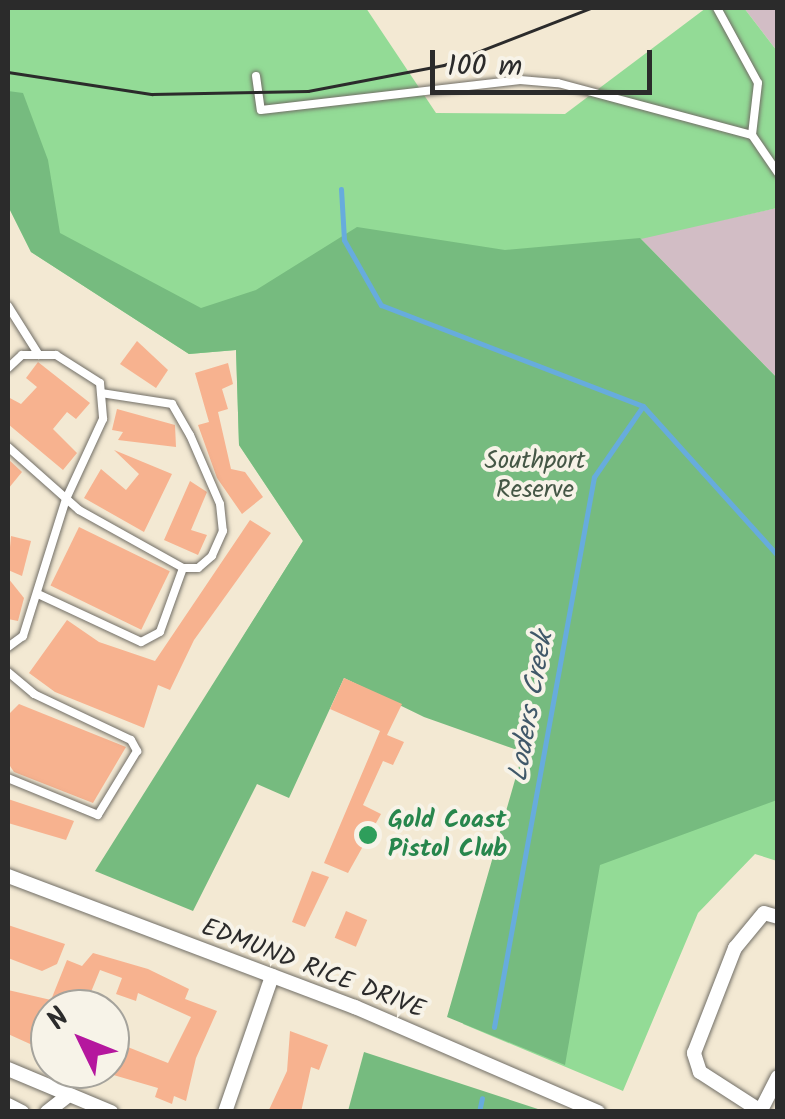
<!DOCTYPE html>
<html>
<head>
<meta charset="utf-8">
<style>
	body { margin:0 }
	#map { position:relative; width:785px; height:1119px; overflow:hidden; background:#f3e9d3; font-family:Kalam,sans-serif }
	div>[style] { position:absolute }
	.industrial>* { inset:0; background:#d2bdc5 }
	.green>* { inset:0; background:#93db96 }
	.forest>* { inset:0; background:#76bb7f }
	.stream>* { height:5px; margin:-2.5px; padding:0 2.5px; transform-origin:2.5px; border-radius:2.5px; background:#67acdd }
	.building>* { inset:0; background:#f7b28f; transform-origin:0 0 }
	.roads { filter:drop-shadow(0 0 2px #716e66) drop-shadow(0 0 2px #716e66) }
	.lane>* { height:8px; margin:-4px; padding:0 4px; transform-origin:4px; border-radius:4px; background:#fff }
	.street>* { height:14px; margin:-7px; padding:0 7px; transform-origin:7px; border-radius:7px; background:#fff }
	.tram>* { height:2.5px; margin:-1.25px; padding:0 1.25px; transform-origin:1.25px; border-radius:1.25px; background:#2b2b2b }
	.dots>* { width:28px; height:28px; translate:-50% -50%; box-sizing:border-box; border:5px solid #f7f3e8; border-radius:50% }
	span { translate:-50% -50%; white-space:nowrap; text-align:center; line-height:1.15; -webkit-text-stroke:8px #f7f3e8; paint-order:stroke }
	.park-label { font-size:25px; color:#455746 }
	.leisure-label { font-size:25px; color:#27864d; font-weight:700 }
	.left { translate:0 -50%; text-align:left }
	.street-label { font-size:25px; color:#2b2b2b }
	.water-label { font-size:28px; color:#405869; font-style:italic }
	.frame { position:absolute; inset:0; border:10px solid #2b2b2b; pointer-events:none }
	.north { position:absolute; left:30px; top:989px; width:100px; height:100px; box-sizing:border-box; background:#f7f3e8; border:2px solid #a5a39c; border-radius:50%; rotate:313deg; font-size:28px; font-weight:700; line-height:40px; text-align:center; color:#2b2b2b }
	.north::after { content:''; display:block; margin:auto; width:35px; height:45px; background:#b5179e; clip-path:polygon(50% 0,100% 100%,50% 72%,0 100%) }
	.scale { position:absolute; left:430px; top:50px; width:222px; height:45px; box-sizing:border-box; border:5px solid #2b2b2b; border-top:0; padding-left:12px; font-size:30px; line-height:35px; white-space:nowrap; color:#2b2b2b; -webkit-text-stroke:8px #f7f3e8; paint-order:stroke }
</style>
</head>
<body>
<div id="map">
	<div class="industrial">
		<div style="clip-path:polygon(744px 8px,777px 8px,777px 51px)"></div>
		<div style="clip-path:polygon(777px 208px,777px 378px,640px 238px)"></div>
	</div>
	<div class="green">
		<div style="clip-path:polygon(8px 8px,366px 8px,436px 113px,565px 114px,706px 8px,744px 8px,777px 51px,777px 208px,641px 239px,777px 378px,777px 861px,755px 854px,698px 913px,623px 1091px,463px 1024px,556px 738px,241px 640px,303px 541px,239px 445px,236px 350px,189px 354px,31px 252px,8px 206px)"></div>
	</div>
	<div class="forest">
		<div style="clip-path:polygon(8px 91px,23px 93px,48px 160px,60px 233px,201px 308px,256px 290px,357px 227px,505px 250px,640px 238px,777px 378px,777px 800px,600px 865px,565px 1065px,447px 1017px,523px 752px,424px 717px,344px 678px,289px 798px,257px 784px,193px 911px,95px 871px,303px 541px,239px 445px,236px 350px,189px 354px,31px 252px,8px 206px)"></div>
		<div style="clip-path:polygon(364px 1052px,544px 1111px,348px 1111px)"></div>
	</div>
	<div class="stream">
		<div style="left:341px;top:189px;width:51px;rotate:86.6deg"></div>
		<div style="left:344px;top:240px;width:75px;rotate:60.4deg"></div>
		<div style="left:381px;top:305px;width:281px;rotate:21.1deg"></div>
		<div style="left:643px;top:406px;width:202px;rotate:48deg"></div>
		<div style="left:494px;top:1027px;width:559px;rotate:-79.7deg"></div>
		<div style="left:594px;top:477px;width:86px;rotate:-55.4deg"></div>
		<div style="left:479px;top:1112px;width:14px;rotate:-78deg"></div>
	</div>
	<div class="building">
		<div style="clip-path:polygon(137px 341px,168px 370px,156px 388px,120px 364px)"></div>
		<div style="clip-path:polygon(38px 362px,90px 403px,76px 419px,67px 412px,53px 429px,77px 453px,63px 470px,8px 424px,8px 397px,21px 404px,37px 387px,26px 378px)"></div>
		<div style="clip-path:polygon(228px 363px,233px 384px,222px 389px,228px 409px,218px 412px,231px 469px,245px 472px,263px 497px,242px 514px,217px 478px,198px 425px,209px 422px,195px 373px)"></div>
		<div style="clip-path:polygon(117px 409px,175px 425px,176px 447px,118px 440px,123px 432px,112px 430px)"></div>
		<div style="clip-path:polygon(114px 450px,172px 474px,144px 532px,84px 498px,101px 469px,126px 490px,139px 474px)"></div>
		<div style="clip-path:polygon(8px 459px,22px 472px,8px 489px)"></div>
		<div style="clip-path:polygon(190px 481px,207px 492px,191px 530px,207px 535px,198px 555px,164px 540px)"></div>
		<div style="clip-path:polygon(250px 520px,271px 533px,194px 640px,170px 690px,158px 685px,144px 728px,55px 692px,29px 673px,67px 620px,99px 642px,155px 661px)"></div>
		<div style="left:79px;top:527px;width:101px;height:65px;rotate:26deg"></div>
		<div style="clip-path:polygon(11px 536px,31px 541px,22px 576px,8px 570px)"></div>
		<div style="clip-path:polygon(8px 578px,24px 598px,18px 621px,8px 619px)"></div>
		<div style="clip-path:polygon(344px 678px,402px 704px,387px 735px,404px 742px,393px 765px,383px 761px,363px 805px,381px 814px,348px 873px,324px 863px,380px 731px,330px 709px)"></div>
		<div style="clip-path:polygon(19px 704px,126px 747px,93px 803px,14px 772px,8px 763px,8px 715px)"></div>
		<div style="clip-path:polygon(8px 799px,74px 821px,66px 840px,8px 823px)"></div>
		<div style="clip-path:polygon(312px 871px,329px 877px,305px 927px,292px 922px)"></div>
		<div style="left:346px;top:911px;width:23px;height:29px;rotate:23deg"></div>
		<div style="clip-path:polygon(8px 925px,65px 944px,57px 964px,42px 971px,8px 958px)"></div>
		<div style="clip-path:polygon(93px 953px,148px 969px,189px 989px,185px 999px,217px 1011px,196px 1058px,186px 1101px,174px 1096px,172px 1104px,155px 1097px,158px 1088px,110px 1074px,110px 1040px,168px 1063px,191px 1017px,138px 993px,136px 1001px,116px 994px,122px 978px,100px 970px,84px 1009px,42px 1009px,50px 1012px,50px 1053px,8px 1034px,8px 990px,51px 1000px,67px 960px,82px 966px)"></div>
		<div style="clip-path:polygon(290px 1031px,328px 1045px,319px 1070px,311px 1067px,301px 1112px,268px 1112px,287px 1071px)"></div>
	</div>
	<div class="roads">
		<div class="lane">
			<div style="left:717px;top:8px;width:85px;rotate:61.3deg"></div>
			<div style="left:758px;top:83px;width:52px;rotate:96.6deg"></div>
			<div style="left:256px;top:76px;width:34px;rotate:82deg"></div>
			<div style="left:261px;top:110px;width:261px;rotate:-6.6deg"></div>
			<div style="left:520px;top:80px;width:38px;rotate:5deg"></div>
			<div style="left:558px;top:83px;width:201px;rotate:15deg"></div>
			<div style="left:752px;top:135px;width:46px;rotate:55.6deg"></div>
			<div style="left:8px;top:306px;width:58px;rotate:57.7deg"></div>
			<div style="left:8px;top:368px;width:19px;rotate:-43deg"></div>
			<div style="left:22px;top:355px;width:34px"></div>
			<div style="left:56px;top:355px;width:52px;rotate:32.5deg"></div>
			<div style="left:100px;top:383px;width:36px;rotate:85deg"></div>
			<div style="left:103px;top:419px;width:88px;rotate:114.8deg"></div>
			<div style="left:66px;top:499px;width:144px;rotate:107.4deg"></div>
			<div style="left:23px;top:636px;width:19px;rotate:144deg"></div>
			<div style="left:101px;top:393px;width:72px;rotate:8.8deg"></div>
			<div style="left:172px;top:404px;width:36px;rotate:60deg"></div>
			<div style="left:190px;top:435px;width:75px;rotate:66.5deg"></div>
			<div style="left:220px;top:504px;width:27px;rotate:84deg"></div>
			<div style="left:223px;top:531px;width:27px;rotate:114deg"></div>
			<div style="left:212px;top:556px;width:18px;rotate:139deg"></div>
			<div style="left:198px;top:568px;width:15px;rotate:180deg"></div>
			<div style="left:8px;top:447px;width:95px;rotate:41.6deg"></div>
			<div style="left:79px;top:510px;width:119px;rotate:29.1deg"></div>
			<div style="left:183px;top:568px;width:68px;rotate:109.8deg"></div>
			<div style="left:160px;top:632px;width:21px;rotate:152deg"></div>
			<div style="left:141px;top:642px;width:114px;rotate:-155deg"></div>
			<div style="left:8px;top:672px;width:34px;rotate:40deg"></div>
			<div style="left:34px;top:694px;width:107px;rotate:25.4deg"></div>
			<div style="left:131px;top:740px;width:13px;rotate:61deg"></div>
			<div style="left:137px;top:751px;width:75px;rotate:121.4deg"></div>
			<div style="left:98px;top:815px;width:97px;rotate:-157.7deg"></div>
		</div>
		<div class="street">
			<div style="left:8px;top:876px;width:371px;rotate:20.7deg"></div>
			<div style="left:355px;top:1007px;width:265px;rotate:23.4deg"></div>
			<div style="left:8px;top:1069px;width:112px;rotate:22.7deg"></div>
			<div style="left:8px;top:1105px;width:16px;rotate:27deg"></div>
			<div style="left:47px;top:1112px;width:28px;rotate:-38deg"></div>
			<div style="left:225px;top:1112px;width:144px;rotate:-70.9deg"></div>
			<div style="left:760px;top:1112px;width:39px;rotate:-63deg"></div>
			<div style="left:762px;top:1112px;width:74px;rotate:-147.2deg"></div>
			<div style="left:700px;top:1072px;width:20px;rotate:-108deg"></div>
			<div style="left:694px;top:1053px;width:113px;rotate:-68.7deg"></div>
			<div style="left:735px;top:948px;width:45px;rotate:-50.4deg"></div>
			<div style="left:764px;top:913px;width:15px;rotate:16deg"></div>
		</div>
	</div>
	<div class="tram">
		<div style="left:8px;top:72px;width:146px;rotate:8.7deg"></div>
		<div style="left:152px;top:94px;width:156px;rotate:-1.1deg"></div>
		<div style="left:308px;top:91px;width:138px;rotate:-10.8deg"></div>
		<div style="left:444px;top:65px;width:158px;rotate:-21.2deg"></div>
	</div>
	<div class="dots">
		<div style="left:368px;top:835px;background:#2e9e5b"></div>
	</div>
	<div class="park-label">
		<span style="left:535px;top:476px">Southport<br>Reserve</span>
	</div>
	<div class="leisure-label">
		<span class="left" style="left:388px;top:835px">Gold Coast<br>Pistol Club</span>
	</div>
	<div class="street-label">
		<span style="left:313px;top:969px;rotate:21deg">EDMUND RICE DRIVE</span>
	</div>
	<div class="water-label">
		<span style="left:532px;top:707px;rotate:-80deg">Loders Creek</span>
	</div>
	<div class="frame"></div>
	<div class="north">N</div>
	<div class="scale">100 m</div>
</div>
</body>
</html>
